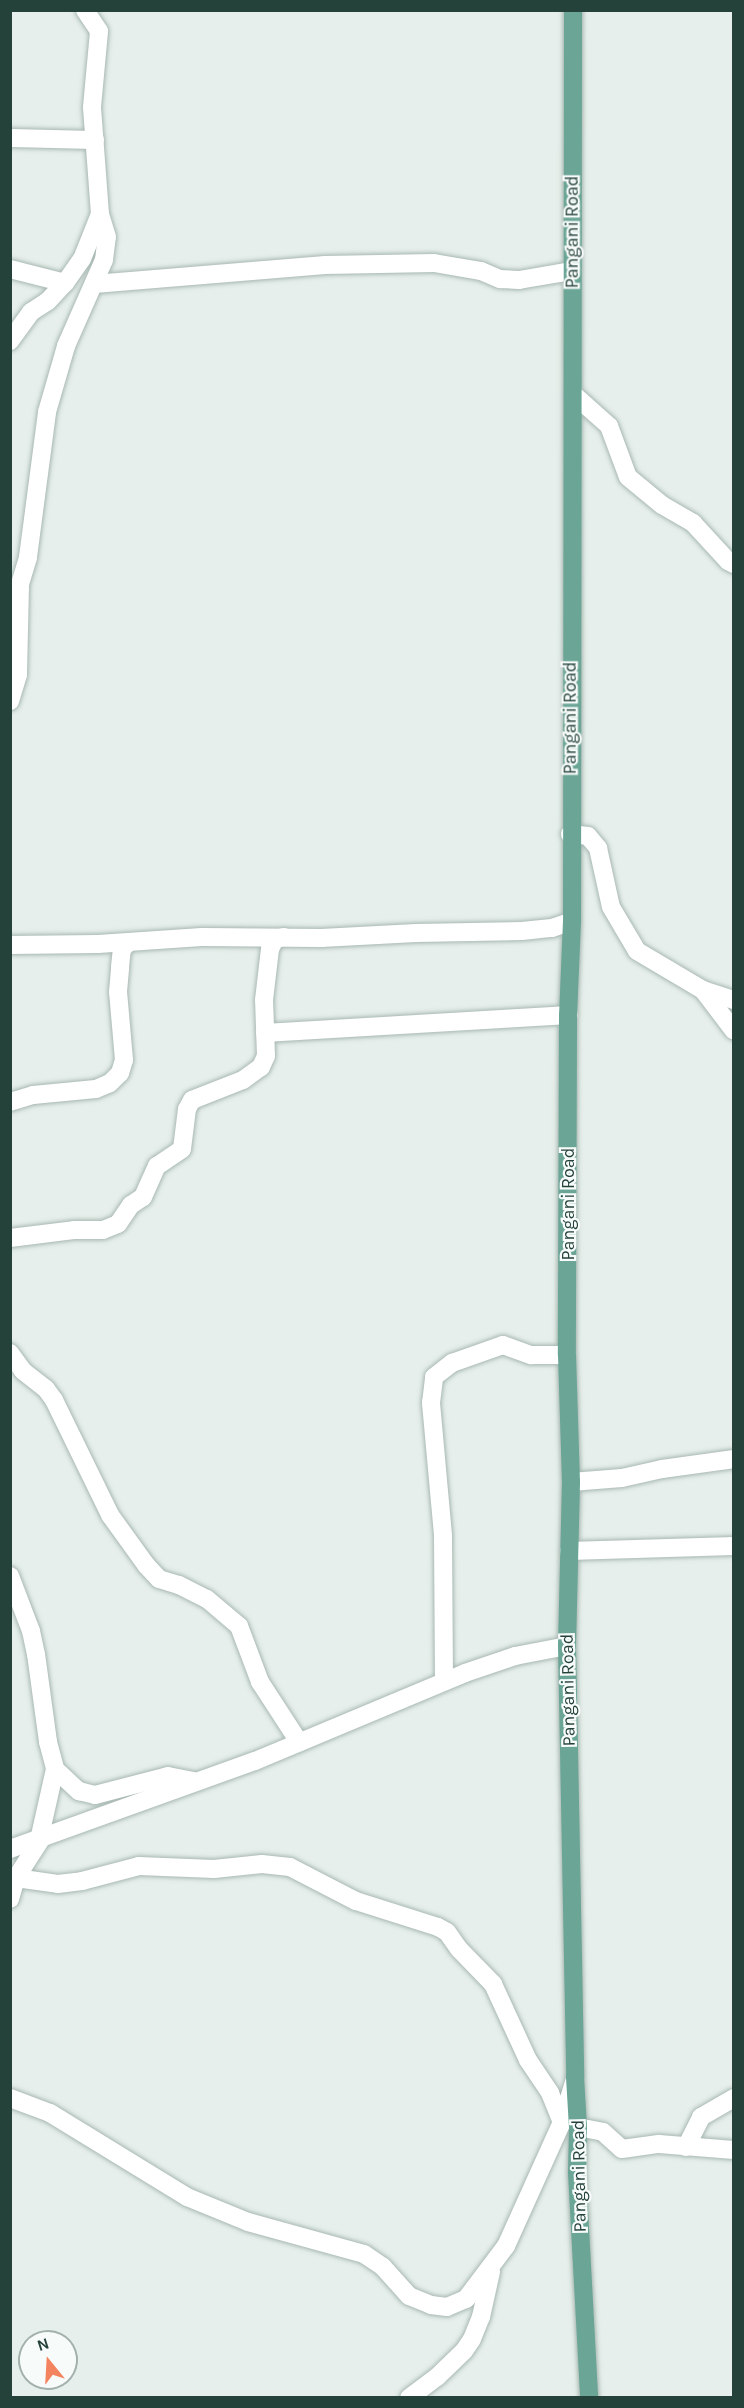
<!DOCTYPE html>
<html>
<head>
<meta charset="utf-8">
<style>
	body { margin:0 }
	#map { position:relative; width:744px; height:2408px; overflow:hidden; background:#e6efeb; font-family:Karla,sans-serif }
	div>[style] { position:absolute }
	.roads { filter:drop-shadow(0 0 2px #a8b8b2) drop-shadow(0 0 2px #a8b8b2) }
	.minor>* { height:18px; margin:-9px; padding:0 9px; transform-origin:9px; border-radius:9px; background:#fff }
	.major>* { height:18px; margin:-9px; padding:0 9px; transform-origin:9px; border-radius:9px; background:#6aa596 }
	span { translate:-50% -50%; white-space:nowrap; text-align:center; line-height:1.15; -webkit-text-stroke:4.5px #f7fbf9; paint-order:stroke }
	.street-label { font-size:18px; color:#24423a }
	.frame { position:absolute; inset:0; border:12px solid #24423a; pointer-events:none }
	.north { position:absolute; left:18px; top:2330px; width:60px; height:60px; box-sizing:border-box; background:#f7fbf9; border:2px solid #a3b1ad; border-radius:50%; rotate:342deg; font-size:16px; font-weight:700; line-height:24px; text-align:center; color:#24423a }
	.north::after { content:''; display:block; margin:auto; width:21px; height:27px; background:#f4845f; clip-path:polygon(50% 0,100% 100%,50% 72%,0 100%) }
</style>
</head>
<body>
<div id="map">
	<div class="roads">
		<div class="minor">
			<div style="left:10px;top:138px;width:85px;rotate:1.3deg"></div>
			<div style="left:10px;top:269px;width:57px;rotate:14.3deg"></div>
			<div style="left:94px;top:284px;width:232px;rotate:-4.7deg"></div>
			<div style="left:325px;top:265px;width:109px;rotate:-1.1deg"></div>
			<div style="left:434px;top:263px;width:48px;rotate:9.7deg"></div>
			<div style="left:481px;top:271px;width:21px;rotate:23deg"></div>
			<div style="left:500px;top:279px;width:19px;rotate:3deg"></div>
			<div style="left:519px;top:280px;width:54px;rotate:-9.6deg"></div>
			<div style="left:10px;top:341px;width:36px;rotate:-54deg"></div>
			<div style="left:31px;top:312px;width:20px;rotate:-33deg"></div>
			<div style="left:48px;top:301px;width:25px;rotate:-47deg"></div>
			<div style="left:65px;top:283px;width:29px;rotate:-55deg"></div>
			<div style="left:82px;top:259px;width:48px;rotate:-68.2deg"></div>
			<div style="left:100px;top:214px;width:107px;rotate:-94.3deg"></div>
			<div style="left:92px;top:107px;width:76px;rotate:-84.7deg"></div>
			<div style="left:99px;top:31px;width:25px;rotate:-124deg"></div>
			<div style="left:573px;top:394px;width:48px;rotate:41.6deg"></div>
			<div style="left:609px;top:426px;width:54px;rotate:69.6deg"></div>
			<div style="left:628px;top:477px;width:44px;rotate:39.5deg"></div>
			<div style="left:662px;top:505px;width:36px;rotate:30deg"></div>
			<div style="left:693px;top:523px;width:52px;rotate:47.4deg"></div>
			<div style="left:728px;top:561px;width:7px;rotate:27deg"></div>
			<div style="left:10px;top:701px;width:28px;rotate:-73deg"></div>
			<div style="left:18px;top:674px;width:90px;rotate:-88.7deg"></div>
			<div style="left:20px;top:584px;width:28px;rotate:-73deg"></div>
			<div style="left:28px;top:557px;width:146px;rotate:-82.5deg"></div>
			<div style="left:47px;top:412px;width:69px;rotate:-73.9deg"></div>
			<div style="left:66px;top:346px;width:94px;rotate:-66.2deg"></div>
			<div style="left:104px;top:260px;width:23px;rotate:-83deg"></div>
			<div style="left:107px;top:237px;width:24px;rotate:-107deg"></div>
			<div style="left:570px;top:834px;width:18px;rotate:6deg"></div>
			<div style="left:588px;top:836px;width:16px;rotate:50deg"></div>
			<div style="left:598px;top:848px;width:60px;rotate:77.6deg"></div>
			<div style="left:611px;top:907px;width:51px;rotate:59.4deg"></div>
			<div style="left:637px;top:951px;width:77px;rotate:30.6deg"></div>
			<div style="left:703px;top:990px;width:33px;rotate:18deg"></div>
			<div style="left:10px;top:945px;width:88px;rotate:-0.7deg"></div>
			<div style="left:98px;top:944px;width:104px;rotate:-3.9deg"></div>
			<div style="left:202px;top:937px;width:119px;rotate:0.5deg"></div>
			<div style="left:321px;top:938px;width:95px;rotate:-3deg"></div>
			<div style="left:416px;top:933px;width:106px;rotate:-1.1deg"></div>
			<div style="left:522px;top:931px;width:30px;rotate:-6deg"></div>
			<div style="left:552px;top:928px;width:21px;rotate:-19deg"></div>
			<div style="left:703px;top:990px;width:51px;rotate:52.9deg"></div>
			<div style="left:265px;top:1033px;width:304px;rotate:-3.4deg"></div>
			<div style="left:10px;top:1102px;width:24px;rotate:-17deg"></div>
			<div style="left:33px;top:1095px;width:63px;rotate:-5.4deg"></div>
			<div style="left:96px;top:1089px;width:15px;rotate:-23deg"></div>
			<div style="left:110px;top:1083px;width:14px;rotate:-45deg"></div>
			<div style="left:120px;top:1073px;width:14px;rotate:-73deg"></div>
			<div style="left:124px;top:1060px;width:68px;rotate:-95deg"></div>
			<div style="left:118px;top:992px;width:25px;rotate:-85deg"></div>
			<div style="left:120px;top:967px;width:18px;rotate:-84deg"></div>
			<div style="left:122px;top:949px;width:10px;rotate:-45deg"></div>
			<div style="left:10px;top:1238px;width:64px;rotate:-7.1deg"></div>
			<div style="left:74px;top:1230px;width:29px"></div>
			<div style="left:103px;top:1230px;width:16px;rotate:-22deg"></div>
			<div style="left:118px;top:1224px;width:23px;rotate:-56deg"></div>
			<div style="left:131px;top:1205px;width:14px;rotate:-34deg"></div>
			<div style="left:143px;top:1197px;width:34px;rotate:-66deg"></div>
			<div style="left:157px;top:1166px;width:30px;rotate:-34deg"></div>
			<div style="left:182px;top:1149px;width:40px;rotate:-82.9deg"></div>
			<div style="left:187px;top:1109px;width:10px;rotate:-61deg"></div>
			<div style="left:192px;top:1100px;width:55px;rotate:-21.4deg"></div>
			<div style="left:243px;top:1080px;width:22px;rotate:-36deg"></div>
			<div style="left:261px;top:1067px;width:12px;rotate:-66deg"></div>
			<div style="left:266px;top:1056px;width:56px;rotate:-92deg"></div>
			<div style="left:264px;top:1000px;width:51px;rotate:-83.3deg"></div>
			<div style="left:270px;top:949px;width:11px;rotate:-63deg"></div>
			<div style="left:275px;top:939px;width:9px;rotate:-13deg"></div>
			<div style="left:10px;top:1353px;width:22px;rotate:54deg"></div>
			<div style="left:23px;top:1371px;width:29px;rotate:38deg"></div>
			<div style="left:46px;top:1389px;width:14px;rotate:54deg"></div>
			<div style="left:54px;top:1400px;width:128px;rotate:64deg"></div>
			<div style="left:110px;top:1515px;width:62px;rotate:54.2deg"></div>
			<div style="left:146px;top:1565px;width:19px;rotate:47deg"></div>
			<div style="left:159px;top:1579px;width:21px;rotate:17deg"></div>
			<div style="left:179px;top:1585px;width:31px;rotate:27deg"></div>
			<div style="left:207px;top:1599px;width:42px;rotate:40.2deg"></div>
			<div style="left:239px;top:1626px;width:60px;rotate:69.4deg"></div>
			<div style="left:260px;top:1682px;width:72px;rotate:57deg"></div>
			<div style="left:571px;top:1482px;width:51px;rotate:-4.5deg"></div>
			<div style="left:622px;top:1478px;width:41px;rotate:-12.7deg"></div>
			<div style="left:662px;top:1469px;width:73px;rotate:-7.9deg"></div>
			<div style="left:569px;top:1551px;width:165px;rotate:-1.7deg"></div>
			<div style="left:10px;top:1576px;width:59px;rotate:69.1deg"></div>
			<div style="left:31px;top:1631px;width:24px;rotate:78deg"></div>
			<div style="left:36px;top:1654px;width:89px;rotate:82.2deg"></div>
			<div style="left:48px;top:1742px;width:28px;rotate:75deg"></div>
			<div style="left:55px;top:1769px;width:73px;rotate:102.7deg"></div>
			<div style="left:444px;top:1681px;width:146px;rotate:-90.4deg"></div>
			<div style="left:443px;top:1535px;width:133px;rotate:-95.2deg"></div>
			<div style="left:431px;top:1403px;width:26px;rotate:-83deg"></div>
			<div style="left:434px;top:1377px;width:23px;rotate:-38deg"></div>
			<div style="left:452px;top:1363px;width:54px;rotate:-19.4deg"></div>
			<div style="left:503px;top:1345px;width:30px;rotate:20deg"></div>
			<div style="left:531px;top:1355px;width:36px"></div>
			<div style="left:55px;top:1769px;width:33px;rotate:43deg"></div>
			<div style="left:79px;top:1791px;width:16px;rotate:14deg"></div>
			<div style="left:95px;top:1795px;width:75px;rotate:-14.6deg"></div>
			<div style="left:168px;top:1776px;width:26px;rotate:11deg"></div>
			<div style="left:10px;top:1849px;width:260px;rotate:-19.8deg"></div>
			<div style="left:255px;top:1761px;width:228px;rotate:-22.7deg"></div>
			<div style="left:465px;top:1673px;width:53px;rotate:-18.8deg"></div>
			<div style="left:515px;top:1656px;width:53px;rotate:-10.9deg"></div>
			<div style="left:16px;top:1878px;width:42px;rotate:8.1deg"></div>
			<div style="left:58px;top:1884px;width:24px;rotate:-7deg"></div>
			<div style="left:82px;top:1881px;width:59px;rotate:-14.7deg"></div>
			<div style="left:139px;top:1866px;width:75px;rotate:2.3deg"></div>
			<div style="left:214px;top:1869px;width:48px;rotate:-5.9deg"></div>
			<div style="left:262px;top:1864px;width:28px;rotate:6deg"></div>
			<div style="left:290px;top:1867px;width:74px;rotate:27.3deg"></div>
			<div style="left:356px;top:1901px;width:86px;rotate:17.6deg"></div>
			<div style="left:438px;top:1927px;width:10px;rotate:29deg"></div>
			<div style="left:447px;top:1932px;width:21px;rotate:55deg"></div>
			<div style="left:459px;top:1949px;width:49px;rotate:45.8deg"></div>
			<div style="left:493px;top:1984px;width:84px;rotate:65.3deg"></div>
			<div style="left:528px;top:2060px;width:40px;rotate:56deg"></div>
			<div style="left:550px;top:2093px;width:31px;rotate:68deg"></div>
			<div style="left:10px;top:1899px;width:22px;rotate:-74deg"></div>
			<div style="left:16px;top:1878px;width:46px;rotate:-57.3deg"></div>
			<div style="left:10px;top:2098px;width:43px;rotate:20.6deg"></div>
			<div style="left:50px;top:2113px;width:161px;rotate:31.5deg"></div>
			<div style="left:187px;top:2197px;width:66px;rotate:22.3deg"></div>
			<div style="left:248px;top:2222px;width:120px;rotate:15.4deg"></div>
			<div style="left:364px;top:2254px;width:23px;rotate:34deg"></div>
			<div style="left:383px;top:2267px;width:39px;rotate:48deg"></div>
			<div style="left:409px;top:2296px;width:24px;rotate:22deg"></div>
			<div style="left:431px;top:2305px;width:16px;rotate:7deg"></div>
			<div style="left:447px;top:2307px;width:21px;rotate:-23deg"></div>
			<div style="left:466px;top:2299px;width:66px;rotate:-53deg"></div>
			<div style="left:506px;top:2246px;width:136px;rotate:-65.7deg"></div>
			<div style="left:562px;top:2122px;width:42px;rotate:-73.3deg"></div>
			<div style="left:578px;top:2127px;width:25px;rotate:11deg"></div>
			<div style="left:603px;top:2132px;width:25px;rotate:42deg"></div>
			<div style="left:622px;top:2149px;width:37px;rotate:-8deg"></div>
			<div style="left:659px;top:2144px;width:75px;rotate:4.6deg"></div>
			<div style="left:686px;top:2147px;width:34px;rotate:-63deg"></div>
			<div style="left:701px;top:2117px;width:38px;rotate:-30deg"></div>
			<div style="left:409px;top:2398px;width:35px;rotate:-37deg"></div>
			<div style="left:437px;top:2377px;width:37px;rotate:-44deg"></div>
			<div style="left:464px;top:2351px;width:14px;rotate:-56deg"></div>
			<div style="left:472px;top:2339px;width:24px;rotate:-68deg"></div>
			<div style="left:481px;top:2317px;width:46px;rotate:-77.5deg"></div>
		</div>
		<div class="major">
			<div style="left:573px;top:10px;width:911px;rotate:90.06deg"></div>
			<div style="left:572px;top:921px;width:94px;rotate:92.4deg"></div>
			<div style="left:568px;top:1015px;width:340px;rotate:90.2deg"></div>
			<div style="left:567px;top:1355px;width:127px;rotate:88.2deg"></div>
			<div style="left:571px;top:1482px;width:164px;rotate:91.4deg"></div>
			<div style="left:567px;top:1646px;width:431px;rotate:88.9deg"></div>
			<div style="left:575px;top:2077px;width:50px;rotate:86.6deg"></div>
			<div style="left:578px;top:2127px;width:46px;rotate:91.2deg"></div>
			<div style="left:577px;top:2173px;width:225px;rotate:86.9deg"></div>
		</div>
	</div>
	<div class="street-label">
		<span style="left:572px;top:232px;rotate:-90deg">Pangani Road</span>
		<span style="left:570px;top:718px;rotate:-90deg">Pangani Road</span>
		<span style="left:568px;top:1204px;rotate:-90deg">Pangani Road</span>
		<span style="left:568px;top:1690px;rotate:-91deg">Pangani Road</span>
		<span style="left:579px;top:2176px;rotate:-91deg">Pangani Road</span>
	</div>
	<div class="frame"></div>
	<div class="north">N</div>
</div>
</body>
</html>
